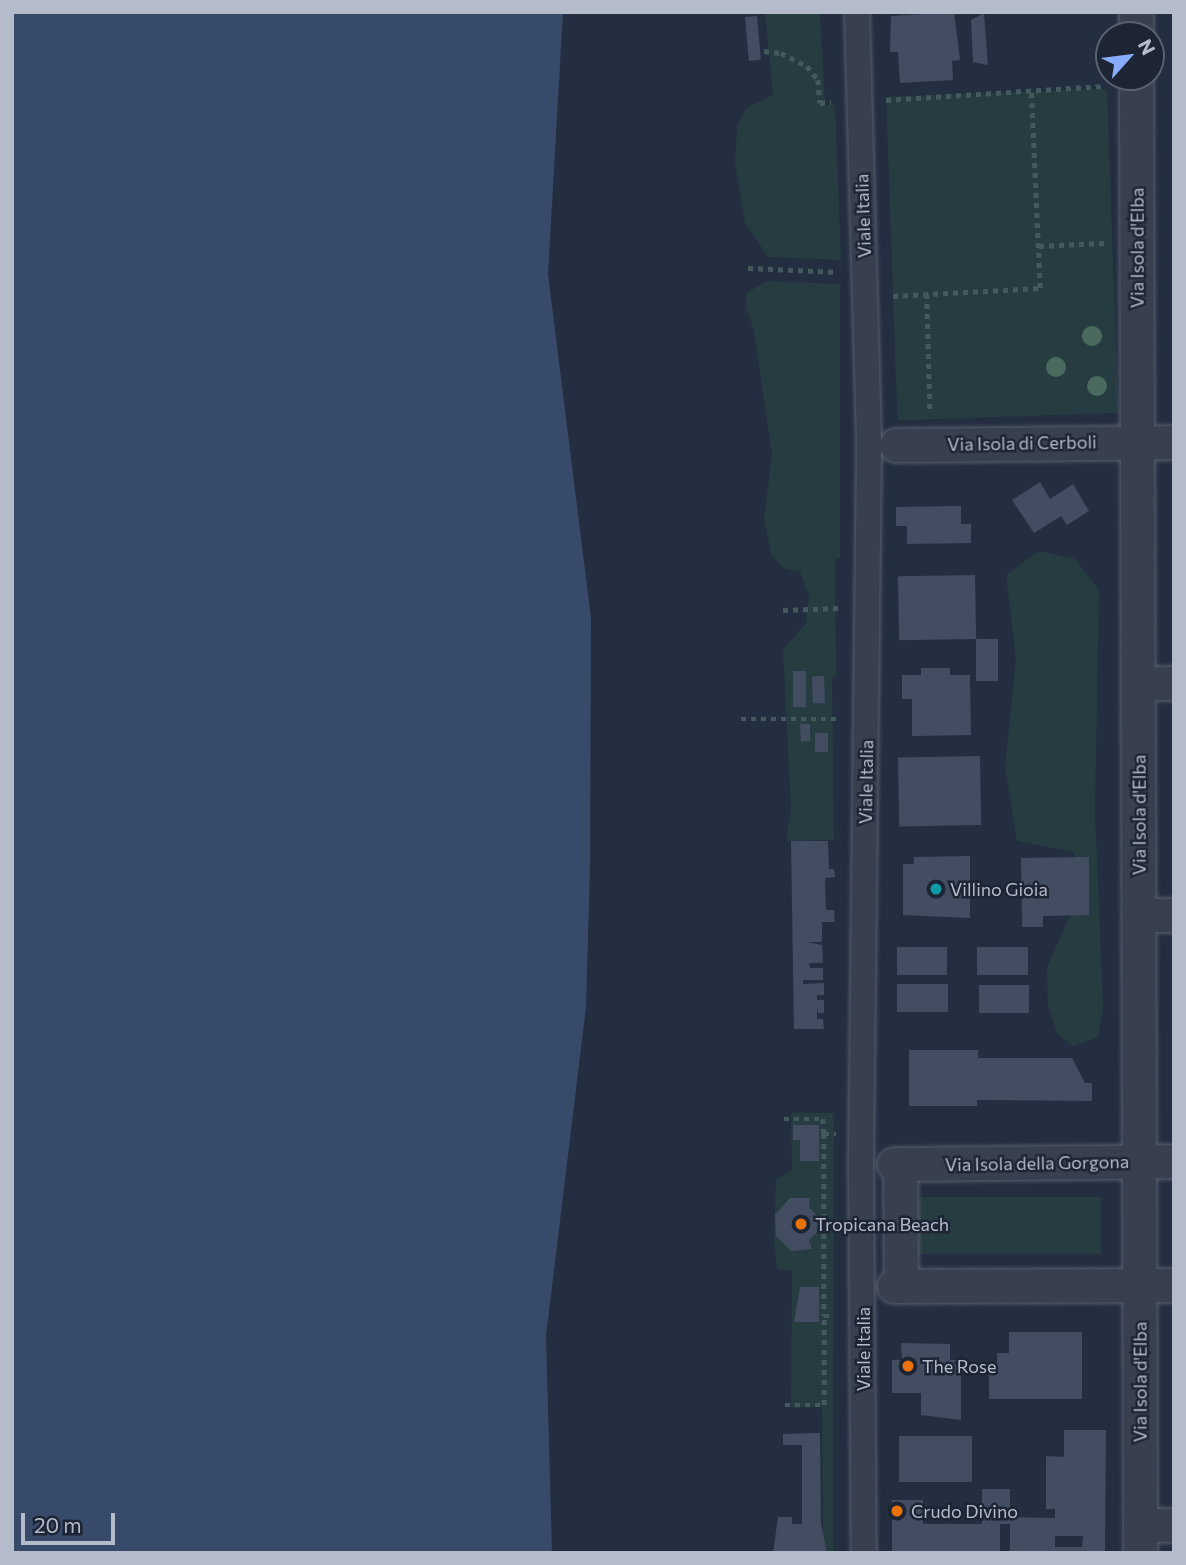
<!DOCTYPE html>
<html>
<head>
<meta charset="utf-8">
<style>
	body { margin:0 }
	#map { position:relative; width:1186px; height:1565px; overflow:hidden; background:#232e40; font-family:Commissioner,sans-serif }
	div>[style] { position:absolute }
	.green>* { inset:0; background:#263c41; transform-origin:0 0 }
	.water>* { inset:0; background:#384a6a }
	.building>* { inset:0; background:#424d62; transform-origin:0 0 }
	.path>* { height:4.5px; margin-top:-2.25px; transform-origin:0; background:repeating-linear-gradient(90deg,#44595e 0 5px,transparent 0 10px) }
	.roads { filter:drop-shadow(0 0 2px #565e6d) drop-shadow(0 0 2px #565e6d) }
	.pedestrian>* { height:24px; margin:-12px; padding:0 12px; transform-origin:12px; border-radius:12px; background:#384050 }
	.minor>* { height:33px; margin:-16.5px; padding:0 16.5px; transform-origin:16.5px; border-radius:16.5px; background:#384050 }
	.trees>* { width:20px; height:20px; margin:-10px; border-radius:50%; background:#4a6a5f }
	.dots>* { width:19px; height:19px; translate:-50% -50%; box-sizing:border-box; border:4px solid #1d2535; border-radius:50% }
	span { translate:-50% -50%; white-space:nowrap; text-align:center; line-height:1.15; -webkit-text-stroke:5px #1d2535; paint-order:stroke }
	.street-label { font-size:18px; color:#b4bbca }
	.poi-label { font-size:18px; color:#b4bbca }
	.left { translate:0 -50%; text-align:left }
	.frame { position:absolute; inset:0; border:14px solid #b4bbca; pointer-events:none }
	.north { position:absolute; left:1095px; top:21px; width:70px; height:70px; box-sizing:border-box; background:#1d2535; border:2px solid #596171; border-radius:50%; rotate:62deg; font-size:19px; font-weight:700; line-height:28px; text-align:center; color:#b4bbca }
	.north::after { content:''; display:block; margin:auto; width:24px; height:32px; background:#87acfc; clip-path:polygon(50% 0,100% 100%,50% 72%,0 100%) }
	.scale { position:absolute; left:21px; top:1513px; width:94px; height:32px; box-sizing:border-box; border:4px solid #b4bbca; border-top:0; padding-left:9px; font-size:21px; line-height:24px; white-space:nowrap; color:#b4bbca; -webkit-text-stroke:5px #1d2535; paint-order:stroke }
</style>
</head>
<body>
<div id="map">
	<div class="green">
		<div style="clip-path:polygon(765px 12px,820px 12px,825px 105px,835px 105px,841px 260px,768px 257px,745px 223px,735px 163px,737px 127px,746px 108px,773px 95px)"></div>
		<div style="left:1107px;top:89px;width:324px;height:221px;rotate:88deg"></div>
		<div style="clip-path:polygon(767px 281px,840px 284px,840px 558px,835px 559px,836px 676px,832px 677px,834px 840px,786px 841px,791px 808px,783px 650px,806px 623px,809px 596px,800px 572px,785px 569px,771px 554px,764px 519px,772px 454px,754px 331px,746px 306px,747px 293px)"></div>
		<div style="clip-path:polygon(1039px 551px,1075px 559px,1099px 590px,1095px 811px,1103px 1008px,1098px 1037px,1073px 1046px,1057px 1033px,1048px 1005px,1047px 968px,1071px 913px,1076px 880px,1074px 852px,1017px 841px,1005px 766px,1016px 659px,1006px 575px)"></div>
		<div style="clip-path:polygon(791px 1113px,834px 1113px,833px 1553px,827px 1553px,823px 1541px,822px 1407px,791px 1408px,792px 1271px,777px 1269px,774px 1239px,776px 1180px,792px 1170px)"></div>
		<div style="left:908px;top:1197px;width:193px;height:57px"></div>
	</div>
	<div class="water">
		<div style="clip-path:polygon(12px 12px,563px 12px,548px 274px,591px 618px,590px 867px,586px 1007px,546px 1336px,552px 1553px,12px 1553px)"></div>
	</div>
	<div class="building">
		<div style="clip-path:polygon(954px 12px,960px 60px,952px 61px,953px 80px,900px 83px,898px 52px,890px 52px,891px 16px)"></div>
		<div style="clip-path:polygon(984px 13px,988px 65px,973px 62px,971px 20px)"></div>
		<div style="left:757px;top:16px;width:44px;height:12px;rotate:85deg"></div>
		<div style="clip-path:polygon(1040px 482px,1050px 499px,1073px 484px,1089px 511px,1067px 525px,1061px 516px,1034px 533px,1012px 500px)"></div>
		<div style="clip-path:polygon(961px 506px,961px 524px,971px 524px,971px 543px,907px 544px,907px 526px,896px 526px,896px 507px)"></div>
		<div style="left:975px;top:575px;width:64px;height:77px;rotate:89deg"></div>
		<div style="left:976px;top:639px;width:22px;height:42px"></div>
		<div style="clip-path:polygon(921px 668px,950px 668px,950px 675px,970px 675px,971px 735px,912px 736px,912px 699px,902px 699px,902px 675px,921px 675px)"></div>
		<div style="left:793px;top:671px;width:13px;height:36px"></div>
		<div style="left:824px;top:676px;width:27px;height:12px;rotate:88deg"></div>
		<div style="clip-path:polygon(800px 724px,810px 724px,810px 741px,801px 742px)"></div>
		<div style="left:815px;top:733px;width:13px;height:19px"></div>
		<div style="left:980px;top:756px;width:69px;height:82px;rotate:89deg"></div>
		<div style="clip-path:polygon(791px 841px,828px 841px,829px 869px,834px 869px,835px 877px,825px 878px,826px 910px,834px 910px,835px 922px,822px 922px,822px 942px,807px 942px,822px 945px,823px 963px,809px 963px,810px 968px,823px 968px,823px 980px,803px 980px,803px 984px,824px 983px,824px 995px,817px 995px,817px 1000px,824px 1000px,824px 1013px,818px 1013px,817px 1004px,817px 1019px,823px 1019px,824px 1029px,794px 1029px)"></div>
		<div style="clip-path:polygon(970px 856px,970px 918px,903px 915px,903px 864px,914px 864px,914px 857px)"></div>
		<div style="clip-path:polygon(1089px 857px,1089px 915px,1043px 916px,1043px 927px,1022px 927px,1021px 858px)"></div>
		<div style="left:897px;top:947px;width:50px;height:28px"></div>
		<div style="left:977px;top:947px;width:51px;height:28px"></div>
		<div style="left:948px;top:984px;width:28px;height:51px;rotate:90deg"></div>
		<div style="left:979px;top:985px;width:50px;height:28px"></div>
		<div style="clip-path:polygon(909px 1050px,978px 1050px,978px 1058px,1072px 1058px,1085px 1083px,1092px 1083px,1092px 1101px,977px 1100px,977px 1106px,909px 1106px)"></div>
		<div style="clip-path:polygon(793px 1125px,819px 1125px,819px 1161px,800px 1161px,800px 1140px,793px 1140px)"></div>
		<div style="clip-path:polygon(790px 1198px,810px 1198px,809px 1207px,818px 1217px,817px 1232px,809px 1240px,812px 1249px,791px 1251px,776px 1236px,775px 1215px)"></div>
		<div style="clip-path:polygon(800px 1287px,819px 1287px,819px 1322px,794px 1322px)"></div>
		<div style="clip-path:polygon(1009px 1332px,1082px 1332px,1082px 1399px,989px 1399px,989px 1367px,997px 1367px,997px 1353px,1009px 1353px)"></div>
		<div style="clip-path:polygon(901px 1343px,950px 1344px,950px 1360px,961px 1360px,961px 1420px,921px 1415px,921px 1393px,892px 1393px,892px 1360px,902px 1360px)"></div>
		<div style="clip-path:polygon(evenodd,1064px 1430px,1106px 1430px,1105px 1553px,1010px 1553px,1010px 1524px,1000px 1524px,1000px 1553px,892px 1553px,892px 1500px,923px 1500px,923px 1524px,982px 1524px,982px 1489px,1010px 1489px,1010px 1517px,1055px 1518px,1055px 1509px,1046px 1509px,1046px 1456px,1064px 1457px,1064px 1430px,1055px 1536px,1083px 1536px,1082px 1547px,1055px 1547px,1055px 1536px)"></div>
		<div style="clip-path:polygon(820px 1433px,821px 1524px,827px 1553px,773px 1553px,778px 1517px,792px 1517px,792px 1524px,802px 1524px,802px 1445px,783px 1445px,783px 1434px)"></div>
		<div style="left:899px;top:1436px;width:73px;height:46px"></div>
	</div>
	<div class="path">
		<div style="left:764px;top:51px;width:17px;rotate:7deg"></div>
		<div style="left:781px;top:53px;width:29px;rotate:27deg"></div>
		<div style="left:807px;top:66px;width:18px;rotate:52deg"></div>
		<div style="left:818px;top:80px;width:23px;rotate:85deg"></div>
		<div style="left:820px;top:103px;width:11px;rotate:-5deg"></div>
		<div style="left:886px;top:100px;width:218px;rotate:-3.7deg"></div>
		<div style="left:1039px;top:246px;width:65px;rotate:-2.6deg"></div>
		<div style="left:748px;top:268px;width:90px;rotate:2.5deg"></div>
		<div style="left:927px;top:294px;width:118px;rotate:88.5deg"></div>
		<div style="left:893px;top:296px;width:147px;rotate:-3.1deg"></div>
		<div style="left:1040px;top:288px;width:197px;rotate:-92.6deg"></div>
		<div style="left:783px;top:610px;width:57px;rotate:-2deg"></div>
		<div style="left:741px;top:719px;width:97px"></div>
		<div style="left:784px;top:1119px;width:39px"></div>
		<div style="left:823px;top:1119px;width:15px;rotate:86deg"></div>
		<div style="left:824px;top:1134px;width:12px"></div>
		<div style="left:824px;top:1134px;width:182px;rotate:90deg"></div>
		<div style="left:785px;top:1405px;width:39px"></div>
		<div style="left:824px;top:1405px;width:89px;rotate:-90deg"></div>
		<div style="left:824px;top:1316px;width:10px"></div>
	</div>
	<div class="roads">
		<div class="pedestrian">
			<div style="left:857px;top:12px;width:434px;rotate:88.4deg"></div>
			<div style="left:869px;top:446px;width:718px;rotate:90.64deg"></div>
			<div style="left:861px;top:1164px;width:389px;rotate:89.6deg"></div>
		</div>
		<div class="minor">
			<div style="left:1136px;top:12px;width:23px;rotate:90deg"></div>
			<div style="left:1136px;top:77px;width:1476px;rotate:89.84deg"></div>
			<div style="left:896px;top:445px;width:278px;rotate:-0.6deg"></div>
			<div style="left:1139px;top:684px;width:35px;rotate:-2deg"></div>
			<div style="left:1139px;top:915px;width:35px"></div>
			<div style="left:894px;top:1164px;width:280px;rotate:-0.6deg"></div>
			<div style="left:900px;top:1164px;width:122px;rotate:89.5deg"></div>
			<div style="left:894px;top:1286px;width:280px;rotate:-0.2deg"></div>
			<div style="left:1140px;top:1525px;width:34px"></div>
		</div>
	</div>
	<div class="trees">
		<div style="left:1092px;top:336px"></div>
		<div style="left:1056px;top:367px"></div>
		<div style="left:1097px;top:386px"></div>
	</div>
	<div class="dots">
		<div style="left:936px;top:889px;background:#0f9aa8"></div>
		<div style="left:801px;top:1224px;background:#e8710a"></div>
		<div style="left:908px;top:1366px;background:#e8710a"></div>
		<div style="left:897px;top:1511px;background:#e8710a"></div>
	</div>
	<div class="street-label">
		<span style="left:863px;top:216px;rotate:-92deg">Viale Italia</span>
		<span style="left:1137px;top:248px;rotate:-90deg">Via Isola d'Elba</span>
		<span style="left:1022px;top:443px;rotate:-1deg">Via Isola di Cerboli</span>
		<span style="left:866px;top:782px;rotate:-89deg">Viale Italia</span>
		<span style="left:1139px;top:815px;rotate:-90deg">Via Isola d'Elba</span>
		<span style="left:1037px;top:1163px;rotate:-1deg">Via Isola della Gorgona</span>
		<span style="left:863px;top:1349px;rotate:-90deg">Viale Italia</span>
		<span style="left:1140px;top:1382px;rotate:-90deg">Via Isola d'Elba</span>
	</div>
	<div class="poi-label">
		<span class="left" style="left:950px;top:889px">Villino Gioia</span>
		<span class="left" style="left:815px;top:1224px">Tropicana Beach</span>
		<span class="left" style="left:922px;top:1366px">The Rose</span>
		<span class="left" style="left:911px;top:1511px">Crudo Divino</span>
	</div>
	<div class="frame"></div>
	<div class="north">N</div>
	<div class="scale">20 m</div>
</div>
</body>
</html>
